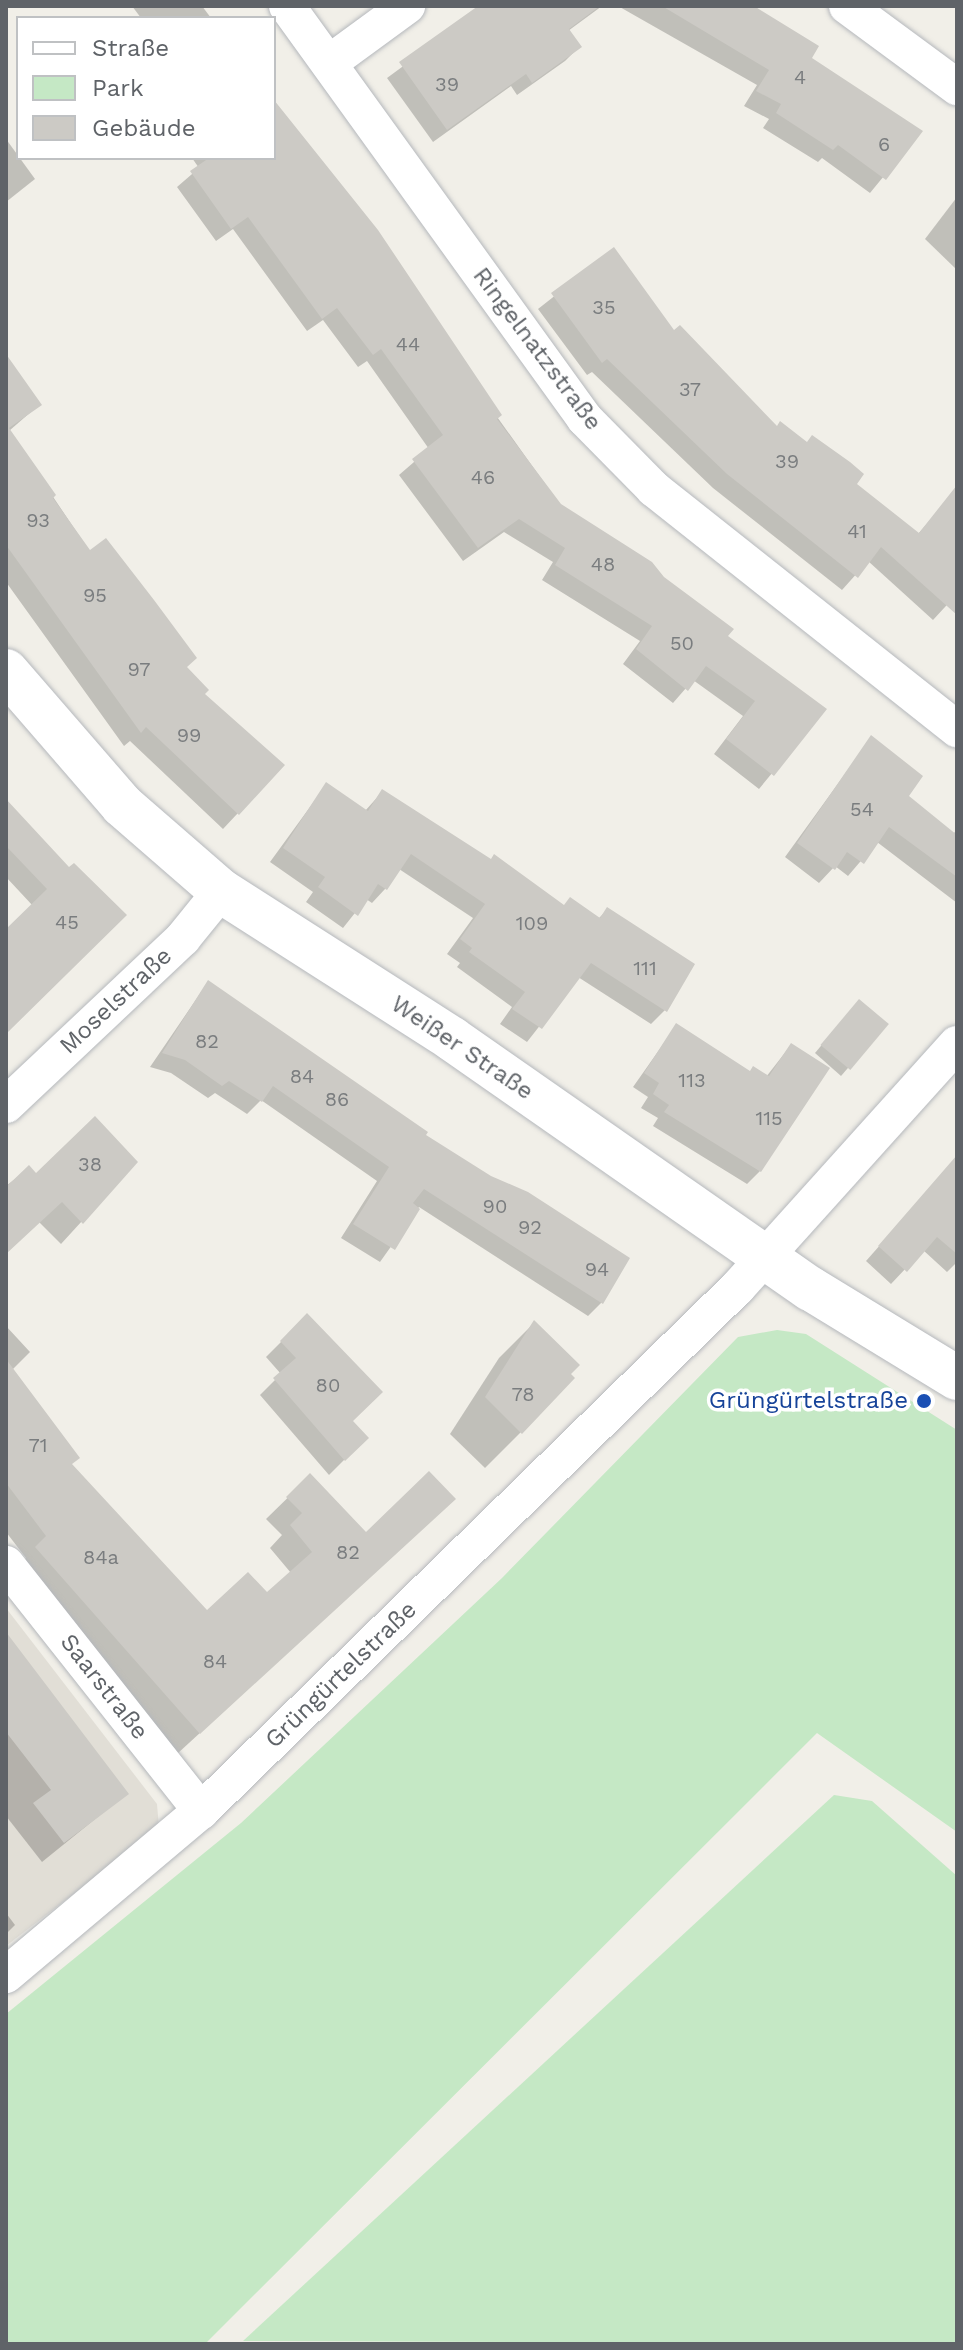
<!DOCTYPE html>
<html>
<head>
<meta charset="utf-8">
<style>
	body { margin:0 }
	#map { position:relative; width:963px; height:2350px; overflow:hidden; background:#f1efe8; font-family:"Work Sans",sans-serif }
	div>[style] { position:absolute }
	.education>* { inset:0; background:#e1ded6 }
	.green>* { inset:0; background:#c5e8c5 }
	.shadow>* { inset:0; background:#0003 }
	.building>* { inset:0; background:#cccac5; transform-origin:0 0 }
	.roads { filter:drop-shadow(0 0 2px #b5b8bc) drop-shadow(0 0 2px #b5b8bc) }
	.minor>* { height:36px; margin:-18px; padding:0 18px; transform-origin:18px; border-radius:18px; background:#fff }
	.tertiary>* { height:44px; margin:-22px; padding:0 22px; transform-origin:22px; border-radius:22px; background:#fff }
	.dots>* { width:22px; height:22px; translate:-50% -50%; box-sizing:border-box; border:4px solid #fff; border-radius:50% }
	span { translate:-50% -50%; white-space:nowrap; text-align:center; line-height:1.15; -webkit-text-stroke:7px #fff; paint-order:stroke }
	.number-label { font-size:20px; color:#7a7d7f }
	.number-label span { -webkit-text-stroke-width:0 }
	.street-label { font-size:24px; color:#5f6368 }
	.transit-label { font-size:24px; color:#164399 }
	.right { translate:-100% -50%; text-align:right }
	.frame { position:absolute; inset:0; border:8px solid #5f6368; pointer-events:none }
	.legend { position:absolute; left:16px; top:16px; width:260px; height:144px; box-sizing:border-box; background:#fff; border:2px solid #bfc1c3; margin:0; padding:10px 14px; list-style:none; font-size:24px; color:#5f6368 }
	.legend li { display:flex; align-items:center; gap:16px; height:40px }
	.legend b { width:40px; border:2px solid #bfc1c3 }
</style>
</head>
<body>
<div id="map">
	<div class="education">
		<div style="clip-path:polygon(6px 1608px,157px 1804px,159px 1828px,6px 1946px)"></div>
	</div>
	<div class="green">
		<div style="clip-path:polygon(777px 1330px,806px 1334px,957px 1430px,957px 1832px,817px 1733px,205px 2344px,6px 2344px,6px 2014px,241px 1823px,502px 1578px,738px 1337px)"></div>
		<div style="clip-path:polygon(834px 1795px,872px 1801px,957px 1876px,957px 2344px,243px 2341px)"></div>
	</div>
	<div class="shadow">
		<div style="clip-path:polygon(132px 6px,202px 6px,211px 18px,141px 18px)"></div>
		<div style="clip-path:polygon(485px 6px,602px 6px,568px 31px,579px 47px,565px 61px,517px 95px,511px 86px,433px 142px,387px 78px)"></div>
		<div style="clip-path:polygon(618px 6px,749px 6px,809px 58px,920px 132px,870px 193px,822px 158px,818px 162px,763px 128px,769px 119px,744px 106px,757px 85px)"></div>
		<div style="clip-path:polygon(274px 104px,560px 505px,662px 579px,725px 636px,824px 710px,759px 789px,714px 754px,743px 716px,693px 680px,673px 703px,623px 664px,640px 641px,542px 580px,553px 562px,504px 532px,463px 561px,399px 475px,429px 449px,367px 361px,358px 367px,323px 320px,307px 331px,233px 229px,216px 241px,177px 187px,199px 168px,192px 158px,274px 158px)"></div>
		<div style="clip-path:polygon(6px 139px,35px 179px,6px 202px)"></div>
		<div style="clip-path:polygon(957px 197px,957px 270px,925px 239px)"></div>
		<div style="clip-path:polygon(613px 250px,674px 333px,776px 428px,918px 534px,952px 495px,957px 499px,957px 594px,933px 620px,868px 561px,842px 590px,713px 488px,592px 372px,587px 375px,538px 309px)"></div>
		<div style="clip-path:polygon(6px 391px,40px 404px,9px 431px,90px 552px,202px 694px,283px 765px,223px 829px,130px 741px,124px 746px,6px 582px)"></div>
		<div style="clip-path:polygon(871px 738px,906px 796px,953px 834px,957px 830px,957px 903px,877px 842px,848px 876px,835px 866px,819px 883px,785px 857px)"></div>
		<div style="clip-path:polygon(326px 785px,365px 811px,382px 792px,563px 907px,598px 919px,607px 910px,665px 1010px,651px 1024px,578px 977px,527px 1042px,500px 1024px,512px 1007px,457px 967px,460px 963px,447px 954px,473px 918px,399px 869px,385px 889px,372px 903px,366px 899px,343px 928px,306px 902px,313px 892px,270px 862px)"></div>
		<div style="clip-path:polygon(6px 802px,69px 870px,6px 1031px,6px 932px,33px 906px,6px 877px)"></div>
		<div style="clip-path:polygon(208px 982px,423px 1135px,602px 1302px,588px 1316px,419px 1207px,380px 1262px,341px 1238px,377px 1181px,261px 1100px,247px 1114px,215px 1093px,208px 1098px,171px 1073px,150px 1067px)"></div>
		<div style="clip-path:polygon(852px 1009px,886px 1024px,841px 1076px,815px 1053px)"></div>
		<div style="clip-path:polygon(676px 1026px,749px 1073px,766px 1077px,791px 1045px,760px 1171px,747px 1184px,653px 1126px,658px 1118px,641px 1108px,648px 1097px,633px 1087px)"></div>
		<div style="clip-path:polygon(957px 1158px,957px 1262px,947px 1272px,923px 1250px,891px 1284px,866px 1261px)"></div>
		<div style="clip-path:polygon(136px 1162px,61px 1244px,39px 1222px,6px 1253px,6px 1186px,29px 1168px,36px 1176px)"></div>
		<div style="clip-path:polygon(307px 1316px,351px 1421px,366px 1438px,329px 1475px,260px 1395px,281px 1374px,266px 1357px)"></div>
		<div style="clip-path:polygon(534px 1323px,521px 1432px,485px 1468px,450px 1434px,499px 1358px)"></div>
		<div style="clip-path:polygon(6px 1326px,30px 1352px,12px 1370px,70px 1464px,207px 1613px,267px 1595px,291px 1573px,270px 1548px,282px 1535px,266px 1519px,310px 1476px,365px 1535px,432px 1520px,177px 1754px,15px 1570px,26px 1558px,6px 1532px)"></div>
		<div style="clip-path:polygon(6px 1636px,126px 1794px,42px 1862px,6px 1816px)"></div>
		<div style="clip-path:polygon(6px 1913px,15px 1925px,6px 1934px)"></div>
	</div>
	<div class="building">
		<div style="clip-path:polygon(478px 6px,600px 6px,569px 29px,582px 47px,532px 83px,526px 74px,447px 130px,399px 62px)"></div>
		<div style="clip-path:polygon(662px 6px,754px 6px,819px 46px,812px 58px,923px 131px,886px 180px,838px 145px,833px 150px,776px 113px,781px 104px,756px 91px,769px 70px)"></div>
		<div style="clip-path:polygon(274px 100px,378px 230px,502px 415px,497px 419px,561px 504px,652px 562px,664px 577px,734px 629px,728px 636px,827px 709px,774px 776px,726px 739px,755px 701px,706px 666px,688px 691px,636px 649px,652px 626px,555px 565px,565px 548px,519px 519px,478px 548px,412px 459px,443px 435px,381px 349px,373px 355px,337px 308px,322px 319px,248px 217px,231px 229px,190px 171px,209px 158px,274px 158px)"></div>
		<div style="clip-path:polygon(614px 247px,674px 330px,680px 325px,777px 426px,780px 421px,807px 442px,812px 435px,850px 462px,864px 474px,857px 484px,919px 533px,957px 485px,957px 615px,881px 547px,858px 578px,727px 474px,607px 359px,602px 363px,551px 293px)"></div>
		<div style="clip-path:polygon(6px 354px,42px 405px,9px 428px,56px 495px,53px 498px,90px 550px,106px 538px,154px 600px,197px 658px,187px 667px,209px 690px,205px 694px,285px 765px,239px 815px,146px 727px,141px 733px,6px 545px)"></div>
		<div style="clip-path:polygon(871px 735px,923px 776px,909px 796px,957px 835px,957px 877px,889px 827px,864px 864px,847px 852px,835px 870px,797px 843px)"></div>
		<div style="clip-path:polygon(326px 782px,368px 811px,382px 789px,491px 859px,494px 854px,564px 905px,570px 897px,600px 918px,607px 907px,695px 964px,667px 1012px,591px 963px,542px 1029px,512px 1009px,525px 992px,469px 952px,472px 948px,460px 939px,485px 904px,411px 854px,387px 890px,378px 884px,358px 916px,318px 887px,325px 877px,283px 848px)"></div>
		<div style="clip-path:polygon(6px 799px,69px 867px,74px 863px,127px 915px,6px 1034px,6px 929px,47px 889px,6px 846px)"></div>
		<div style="clip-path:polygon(208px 980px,428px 1132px,426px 1135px,491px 1176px,528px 1192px,630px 1258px,603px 1304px,424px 1189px,413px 1203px,420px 1209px,395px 1250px,353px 1224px,389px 1167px,273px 1086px,262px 1102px,229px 1081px,222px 1086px,185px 1060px,162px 1053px)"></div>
		<div style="left:859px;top:999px;width:39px;height:60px;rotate:40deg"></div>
		<div style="clip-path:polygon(676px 1023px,750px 1071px,753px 1066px,769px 1076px,791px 1043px,830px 1068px,761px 1172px,664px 1112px,669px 1105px,653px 1094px,659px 1083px,644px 1073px)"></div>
		<div style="clip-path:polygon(95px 1116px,138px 1162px,83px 1224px,62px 1202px,6px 1254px,6px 1187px,29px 1165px,36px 1173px)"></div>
		<div style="clip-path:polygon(957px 1155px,957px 1254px,937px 1237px,907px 1272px,878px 1246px)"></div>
		<div style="clip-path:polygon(307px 1313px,383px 1392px,353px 1421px,369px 1438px,345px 1461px,273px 1378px,296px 1358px,280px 1341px)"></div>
		<div style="clip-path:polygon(534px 1320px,580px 1365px,571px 1374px,575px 1378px,522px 1434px,485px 1397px)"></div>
		<div style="clip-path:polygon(6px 1359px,80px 1458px,72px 1464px,207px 1610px,248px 1572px,267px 1592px,312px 1552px,290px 1525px,302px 1513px,286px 1497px,310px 1473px,366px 1532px,429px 1471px,456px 1499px,200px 1734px,35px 1547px,46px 1536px,6px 1483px)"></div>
		<div style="clip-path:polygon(6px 1632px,129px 1794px,64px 1843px,33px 1803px,51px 1790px,6px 1732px)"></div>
	</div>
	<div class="roads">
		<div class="minor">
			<div style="left:287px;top:6px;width:509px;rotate:54.19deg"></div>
			<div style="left:585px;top:419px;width:98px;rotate:45.4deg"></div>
			<div style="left:654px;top:489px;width:387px;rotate:38.4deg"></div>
			<div style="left:847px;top:6px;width:137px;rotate:36.4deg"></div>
			<div style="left:329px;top:63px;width:97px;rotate:-36.2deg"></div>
			<div style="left:6px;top:1105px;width:243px;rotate:-43.3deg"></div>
			<div style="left:183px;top:938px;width:60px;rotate:-51deg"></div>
			<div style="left:6px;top:1564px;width:315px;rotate:51.7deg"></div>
			<div style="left:6px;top:1975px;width:255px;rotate:-40.1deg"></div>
			<div style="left:201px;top:1811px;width:750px;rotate:-44.3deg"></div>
			<div style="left:738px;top:1287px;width:327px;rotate:-48deg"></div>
		</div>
		<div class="tertiary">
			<div style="left:6px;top:671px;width:177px;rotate:49.1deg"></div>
			<div style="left:122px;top:805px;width:131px;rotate:41deg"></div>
			<div style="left:221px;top:891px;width:274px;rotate:32.6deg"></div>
			<div style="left:452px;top:1039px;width:437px;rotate:34.9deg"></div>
			<div style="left:811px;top:1289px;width:171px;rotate:31.4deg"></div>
		</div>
	</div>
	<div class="dots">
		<div style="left:924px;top:1401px;background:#1a4fb4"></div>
	</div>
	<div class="number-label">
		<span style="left:800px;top:77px">4</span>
		<span style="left:447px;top:84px">39</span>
		<span style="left:884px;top:144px">6</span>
		<span style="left:604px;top:307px">35</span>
		<span style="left:408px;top:344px">44</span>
		<span style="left:690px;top:389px">37</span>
		<span style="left:787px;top:461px">39</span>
		<span style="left:483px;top:477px">46</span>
		<span style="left:38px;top:520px">93</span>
		<span style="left:857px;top:531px">41</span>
		<span style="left:603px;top:564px">48</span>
		<span style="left:95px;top:595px">95</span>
		<span style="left:682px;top:643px">50</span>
		<span style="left:139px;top:669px">97</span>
		<span style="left:189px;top:735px">99</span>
		<span style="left:862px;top:809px">54</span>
		<span style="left:67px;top:922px">45</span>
		<span style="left:532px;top:923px">109</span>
		<span style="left:645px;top:968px">111</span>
		<span style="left:207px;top:1041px">82</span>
		<span style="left:302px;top:1076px">84</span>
		<span style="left:692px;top:1080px">113</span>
		<span style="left:337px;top:1099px">86</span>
		<span style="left:769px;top:1118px">115</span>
		<span style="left:90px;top:1164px">38</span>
		<span style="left:495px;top:1206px">90</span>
		<span style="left:530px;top:1227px">92</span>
		<span style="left:597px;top:1269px">94</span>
		<span style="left:328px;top:1385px">80</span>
		<span style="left:523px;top:1394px">78</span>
		<span style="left:38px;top:1445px">71</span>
		<span style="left:348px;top:1552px">82</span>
		<span style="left:101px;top:1557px">84a</span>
		<span style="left:215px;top:1661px">84</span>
	</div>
	<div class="street-label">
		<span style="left:537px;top:349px;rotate:53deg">Ringelnatzstraße</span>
		<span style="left:116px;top:1001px;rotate:-43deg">Moselstraße</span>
		<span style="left:462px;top:1048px;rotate:34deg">Weißer Straße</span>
		<span style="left:341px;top:1675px;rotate:-44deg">Grüngürtelstraße</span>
		<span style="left:104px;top:1687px;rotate:52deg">Saarstraße</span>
	</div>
	<div class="transit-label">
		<span class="right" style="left:908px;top:1401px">Grüngürtelstraße</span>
	</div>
	<div class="frame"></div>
	<ul class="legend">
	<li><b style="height:10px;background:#fff"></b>Straße</li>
	<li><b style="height:22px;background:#c5e8c5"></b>Park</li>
	<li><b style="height:22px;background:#cccac5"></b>Gebäude</li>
	</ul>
</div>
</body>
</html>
